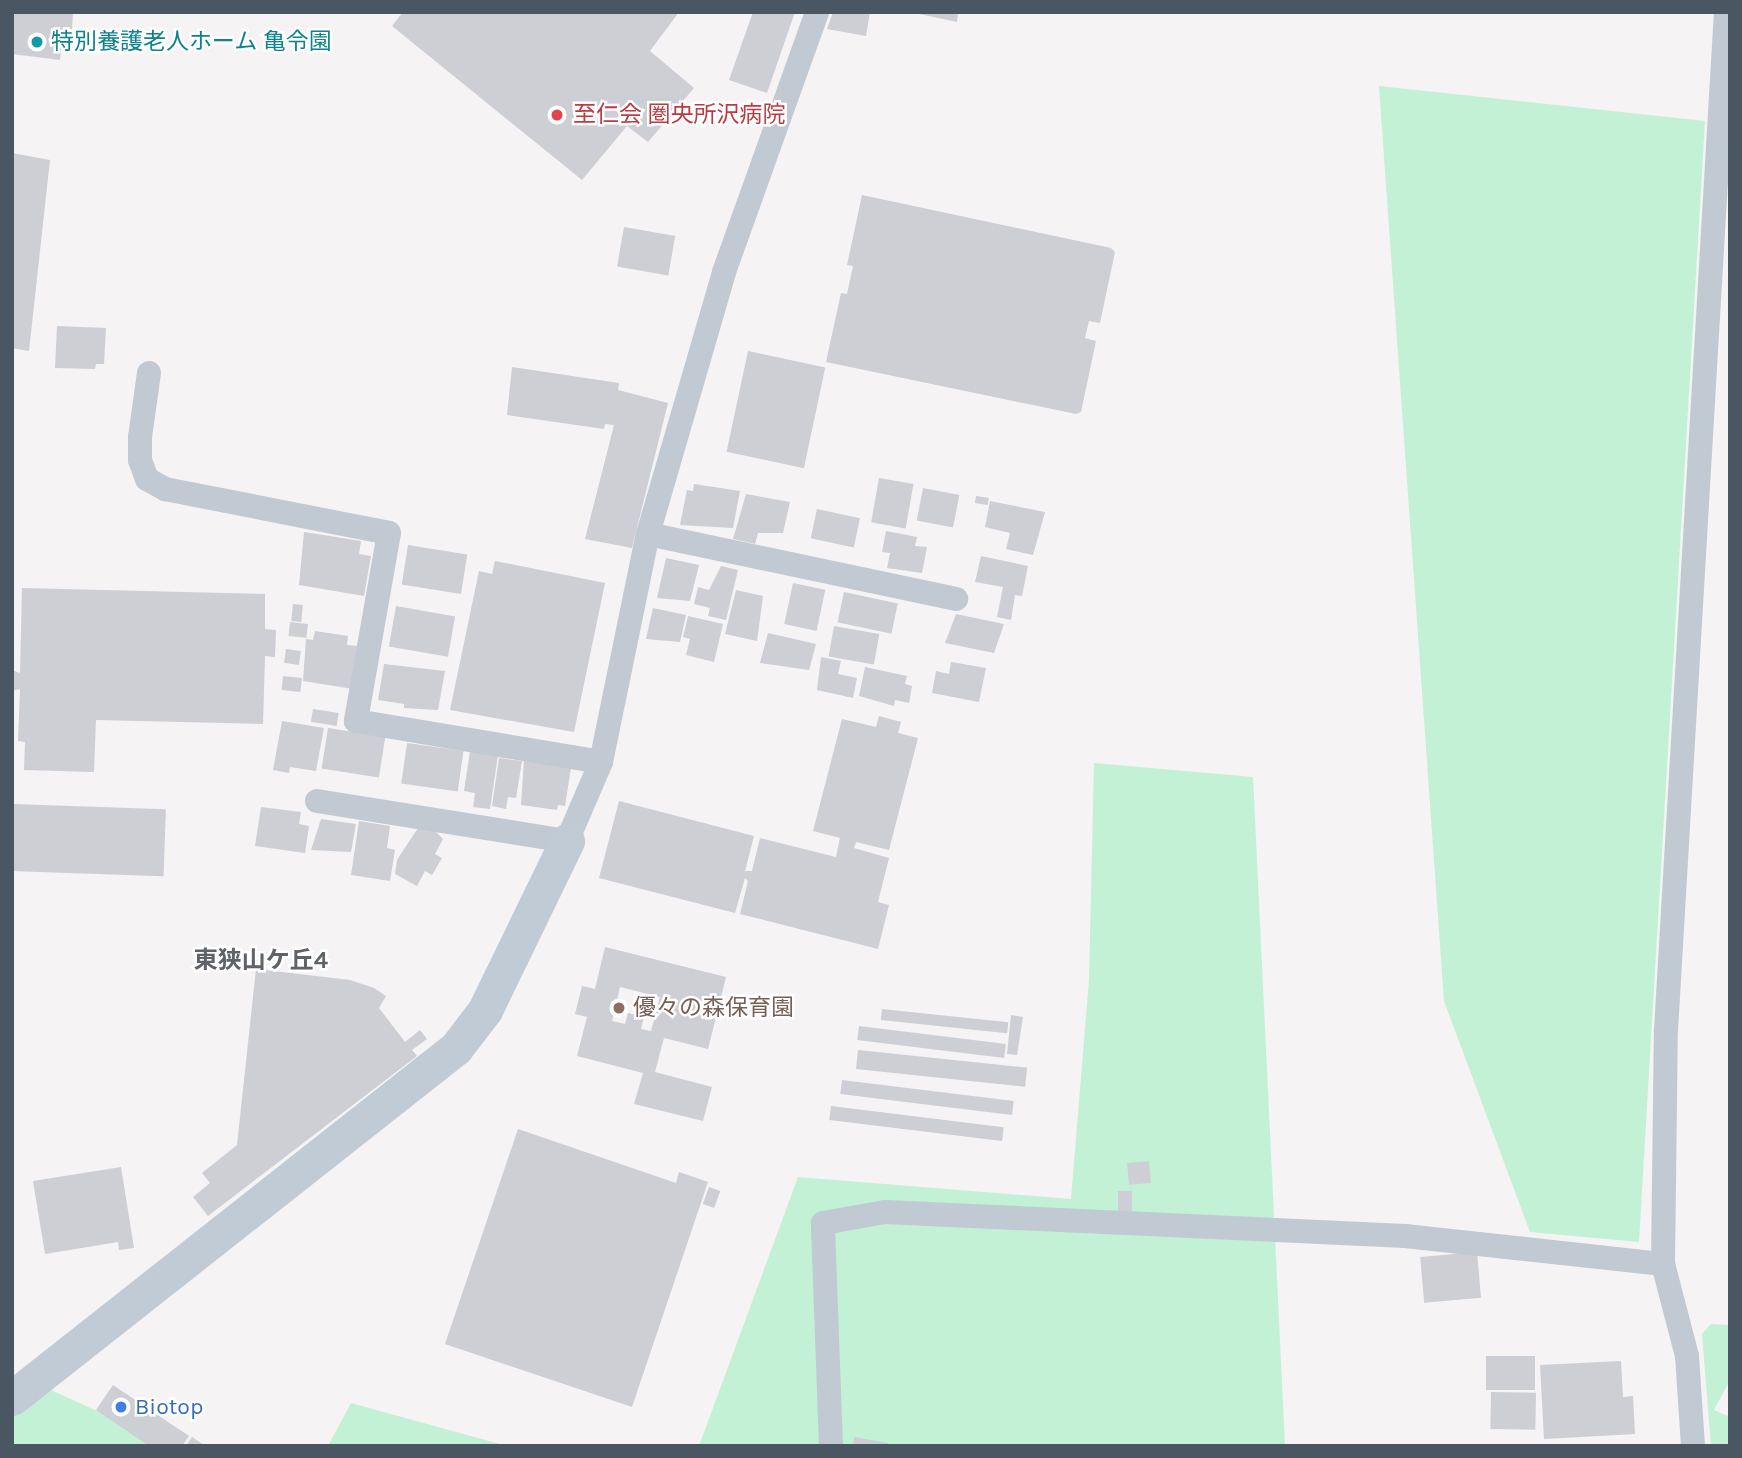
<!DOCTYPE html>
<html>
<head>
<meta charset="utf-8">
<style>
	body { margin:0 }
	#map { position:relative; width:1742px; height:1458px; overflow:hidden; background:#f5f3f3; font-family:Karla,"Noto Sans JP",sans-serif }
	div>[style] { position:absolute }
	.green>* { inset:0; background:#c3f1d5 }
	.building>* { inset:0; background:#cdcfd5; transform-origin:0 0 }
	.street>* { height:24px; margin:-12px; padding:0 12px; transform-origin:12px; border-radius:12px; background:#c1cad2 }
	.secondary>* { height:35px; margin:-17.5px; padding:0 17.5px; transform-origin:17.5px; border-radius:17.5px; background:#c1cbd6 }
	.dots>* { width:19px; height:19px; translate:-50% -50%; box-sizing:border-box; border:4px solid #fff; border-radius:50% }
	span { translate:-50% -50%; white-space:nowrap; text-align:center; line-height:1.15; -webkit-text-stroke:5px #fff; paint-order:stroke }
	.culture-label { font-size:23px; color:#0d838f }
	.left { translate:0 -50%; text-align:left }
	.health-label { font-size:23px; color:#be3a42 }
	.education-label { font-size:23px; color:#785e54 }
	.shop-label { font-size:23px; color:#366cbe }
	.neighbourhood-label { font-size:24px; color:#5f6368; font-weight:700 }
	.frame { position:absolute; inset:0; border:14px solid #4a5661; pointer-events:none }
</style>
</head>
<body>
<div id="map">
	<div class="green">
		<div style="clip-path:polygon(1379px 86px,1705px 121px,1639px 1242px,1530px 1232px,1444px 1001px)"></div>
		<div style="clip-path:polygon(1094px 763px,1253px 777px,1285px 1446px,699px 1446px,798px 1177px,1071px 1199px,1089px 980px)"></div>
		<div style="clip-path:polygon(1711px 1324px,1730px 1325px,1730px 1380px,1714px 1410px,1730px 1417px,1730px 1446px,1711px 1446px,1702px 1334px)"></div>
		<div style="clip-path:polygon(38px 1384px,173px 1446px,12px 1446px,12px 1404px)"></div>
		<div style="clip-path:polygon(351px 1403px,507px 1446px,328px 1446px)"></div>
	</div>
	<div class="building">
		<div style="clip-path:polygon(12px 12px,73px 12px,72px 29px,63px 28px,60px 60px,12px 54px)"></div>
		<div style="clip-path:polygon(403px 12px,679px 12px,650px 51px,694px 88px,648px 142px,627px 126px,582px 180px,392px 26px)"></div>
		<div style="clip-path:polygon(753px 12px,795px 12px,767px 93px,729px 80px)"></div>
		<div style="clip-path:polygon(833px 12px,870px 12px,866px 36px,827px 29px)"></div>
		<div style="clip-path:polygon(910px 12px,958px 12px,957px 22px)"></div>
		<div style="clip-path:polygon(12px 153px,50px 160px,29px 351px,12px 348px)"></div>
		<div style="clip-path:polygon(862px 195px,1111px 248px,1115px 252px,1100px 323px,1089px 321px,1085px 338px,1096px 341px,1081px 412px,1076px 414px,826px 362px,841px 293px,847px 294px,853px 266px,847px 265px)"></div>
		<div style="left:624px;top:227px;width:52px;height:40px;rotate:10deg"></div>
		<div style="clip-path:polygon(57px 326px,106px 328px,104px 364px,96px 364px,95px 369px,55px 368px)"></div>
		<div style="left:748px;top:351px;width:79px;height:103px;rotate:12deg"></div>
		<div style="clip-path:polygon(512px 367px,619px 383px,618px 390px,668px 403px,632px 548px,585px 539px,614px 425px,605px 424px,604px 429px,507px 415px)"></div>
		<div style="left:879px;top:478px;width:35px;height:45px;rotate:10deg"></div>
		<div style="clip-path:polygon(694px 484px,740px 491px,733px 528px,680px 525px,687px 490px,693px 491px)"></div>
		<div style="left:923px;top:488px;width:37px;height:33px;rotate:11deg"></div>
		<div style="clip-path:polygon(746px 494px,790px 502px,783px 533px,758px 533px,755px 544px,733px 539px)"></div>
		<div style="left:976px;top:496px;width:13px;height:7px;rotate:9deg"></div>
		<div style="clip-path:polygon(990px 501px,1045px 512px,1033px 555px,1006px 549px,1010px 533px,985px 527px)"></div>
		<div style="left:817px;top:509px;width:44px;height:30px;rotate:12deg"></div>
		<div style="clip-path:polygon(886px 531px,917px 537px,915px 546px,927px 547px,922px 573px,887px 568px,890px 553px,882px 552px)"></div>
		<div style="clip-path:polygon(304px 532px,361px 541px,359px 554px,371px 556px,364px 596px,299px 585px)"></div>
		<div style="left:408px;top:545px;width:60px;height:40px;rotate:9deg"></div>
		<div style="clip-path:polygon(981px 556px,1028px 566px,1022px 596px,1015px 595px,1011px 620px,997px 617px,1003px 587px,975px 582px)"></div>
		<div style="clip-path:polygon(666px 558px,699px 565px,690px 601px,657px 598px)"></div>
		<div style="clip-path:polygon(495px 561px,605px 583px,574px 732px,450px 710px,479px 571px,492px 574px)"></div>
		<div style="clip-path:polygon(721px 566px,738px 570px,726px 620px,708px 616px,710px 608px,694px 604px,698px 587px,709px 590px)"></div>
		<div style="left:793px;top:583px;width:33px;height:42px;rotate:12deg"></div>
		<div style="clip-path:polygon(22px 588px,265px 594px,265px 629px,276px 630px,275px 657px,265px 656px,263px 724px,96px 720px,94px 772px,24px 770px,25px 742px,18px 741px,20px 689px,12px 691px,12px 670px,20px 673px)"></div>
		<div style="clip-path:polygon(736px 590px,763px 596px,757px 641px,725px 634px)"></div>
		<div style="left:844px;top:592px;width:55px;height:31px;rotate:12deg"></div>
		<div style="left:293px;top:604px;width:10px;height:17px;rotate:6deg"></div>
		<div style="left:396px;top:606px;width:60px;height:41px;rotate:10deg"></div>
		<div style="clip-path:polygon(653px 608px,686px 615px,680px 642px,646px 639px)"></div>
		<div style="clip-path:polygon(956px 614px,1004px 624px,994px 653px,945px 643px)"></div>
		<div style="clip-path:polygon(688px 616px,723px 624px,714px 662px,686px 655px,690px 639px,683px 637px)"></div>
		<div style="left:290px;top:622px;width:18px;height:14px;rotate:6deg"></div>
		<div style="left:834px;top:626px;width:46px;height:31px;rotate:10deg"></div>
		<div style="clip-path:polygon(315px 631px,348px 636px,347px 645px,359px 646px,353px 689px,303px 681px,306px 639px,313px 640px)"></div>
		<div style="clip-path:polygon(768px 633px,816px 644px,809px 670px,760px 663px)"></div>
		<div style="left:286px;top:649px;width:15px;height:14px;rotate:8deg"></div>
		<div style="clip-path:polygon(821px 657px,841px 661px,838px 674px,857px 678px,853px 698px,817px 690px)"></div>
		<div style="clip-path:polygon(951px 662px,986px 668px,979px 702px,932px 693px,936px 671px,949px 674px)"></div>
		<div style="clip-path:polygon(384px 664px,445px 671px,438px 710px,404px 708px,404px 704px,378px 700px)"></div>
		<div style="clip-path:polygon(865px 667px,907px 676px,905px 684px,912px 686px,909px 703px,895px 700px,894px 706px,859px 696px)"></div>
		<div style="left:283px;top:676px;width:19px;height:14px;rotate:6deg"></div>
		<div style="left:313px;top:709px;width:26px;height:13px;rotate:9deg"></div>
		<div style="clip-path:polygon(879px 716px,901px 722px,898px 733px,918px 738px,889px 850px,856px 842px,854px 848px,889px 858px,878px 902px,889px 905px,878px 949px,740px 914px,748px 881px,745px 878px,735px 913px,599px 878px,619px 801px,754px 836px,745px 871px,752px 871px,760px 838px,836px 857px,840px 838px,813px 831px,842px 719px,876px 727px)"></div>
		<div style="clip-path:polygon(282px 721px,324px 728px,316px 771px,290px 767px,289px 773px,273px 770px)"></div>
		<div style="left:328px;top:728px;width:58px;height:41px;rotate:9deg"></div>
		<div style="left:407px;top:743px;width:57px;height:41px;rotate:8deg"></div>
		<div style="clip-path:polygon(470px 751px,498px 755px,490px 809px,473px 807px,475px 793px,464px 791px)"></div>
		<div style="clip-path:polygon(499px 758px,522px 761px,516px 798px,508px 797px,506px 809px,492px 806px)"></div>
		<div style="clip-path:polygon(524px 760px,571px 768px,565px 806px,558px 805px,557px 810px,521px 805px)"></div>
		<div style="left:12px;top:804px;width:154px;height:67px;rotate:2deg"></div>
		<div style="clip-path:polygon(261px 807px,301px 812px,299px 824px,309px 826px,305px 853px,255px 846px)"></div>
		<div style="clip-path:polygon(321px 819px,356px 824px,351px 852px,311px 850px)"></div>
		<div style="clip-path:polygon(359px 821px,390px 826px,387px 848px,395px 850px,390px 881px,351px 875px)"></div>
		<div style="clip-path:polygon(418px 828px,434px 830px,443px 839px,435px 854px,442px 858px,432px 875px,425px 871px,417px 886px,395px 874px,397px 860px)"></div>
		<div style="clip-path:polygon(evenodd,605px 947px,726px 977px,708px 1049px,664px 1038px,655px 1072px,712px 1087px,703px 1121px,634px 1104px,643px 1073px,577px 1056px,587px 1017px,575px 1014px,582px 986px,595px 989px,605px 947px,620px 987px,660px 997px,651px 1031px,641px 1029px,644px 1017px,628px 1013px,625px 1024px,612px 1021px,620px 987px)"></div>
		<div style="clip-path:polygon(256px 969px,350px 980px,374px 988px,386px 996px,379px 1008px,405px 1042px,420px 1030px,427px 1039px,412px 1050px,417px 1056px,208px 1216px,193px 1197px,210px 1183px,202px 1173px,237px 1145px)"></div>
		<div style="left:882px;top:1009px;width:127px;height:11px;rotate:6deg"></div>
		<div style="clip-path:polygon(1011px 1015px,1023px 1017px,1017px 1055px,1007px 1054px)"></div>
		<div style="left:859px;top:1026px;width:148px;height:14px;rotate:7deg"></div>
		<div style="left:858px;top:1050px;width:170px;height:19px;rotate:6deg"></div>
		<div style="left:842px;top:1080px;width:173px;height:14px;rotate:7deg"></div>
		<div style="left:831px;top:1106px;width:174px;height:14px;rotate:7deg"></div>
		<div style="clip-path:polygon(518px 1129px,676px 1183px,679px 1172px,708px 1182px,632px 1407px,445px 1344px)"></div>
		<div style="left:1149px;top:1161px;width:22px;height:22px;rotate:85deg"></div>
		<div style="clip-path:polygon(121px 1167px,134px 1248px,119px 1250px,118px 1242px,45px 1254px,33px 1181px)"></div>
		<div style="left:709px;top:1187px;width:12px;height:18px;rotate:20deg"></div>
		<div style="left:1118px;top:1191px;width:14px;height:20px"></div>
		<div style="left:1477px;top:1252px;width:46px;height:57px;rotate:85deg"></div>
		<div style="left:1486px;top:1356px;width:49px;height:34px"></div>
		<div style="clip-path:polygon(1621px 1361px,1623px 1397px,1633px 1396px,1635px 1434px,1544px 1439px,1540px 1365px)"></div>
		<div style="clip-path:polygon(113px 1385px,189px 1436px,182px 1446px,149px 1446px,96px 1410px)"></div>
		<div style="left:1491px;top:1392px;width:45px;height:37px;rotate:1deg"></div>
		<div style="clip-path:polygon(192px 1437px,205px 1446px,186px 1446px)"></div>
		<div style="clip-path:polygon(854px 1437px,888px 1443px,887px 1446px,853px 1446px)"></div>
	</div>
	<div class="street">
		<div style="left:149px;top:373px;width:65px;rotate:98deg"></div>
		<div style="left:140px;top:437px;width:23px;rotate:90deg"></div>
		<div style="left:140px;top:460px;width:20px;rotate:70deg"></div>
		<div style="left:147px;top:479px;width:21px;rotate:29deg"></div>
		<div style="left:165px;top:489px;width:228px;rotate:11.1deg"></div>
		<div style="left:389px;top:533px;width:191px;rotate:100deg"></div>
		<div style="left:356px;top:721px;width:248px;rotate:9.5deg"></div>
		<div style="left:648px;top:534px;width:315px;rotate:11.9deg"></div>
		<div style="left:317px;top:801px;width:253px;rotate:9.1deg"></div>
		<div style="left:567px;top:841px;width:86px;rotate:-66.7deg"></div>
		<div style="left:601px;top:762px;width:233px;rotate:-78.4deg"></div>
		<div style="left:648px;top:534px;width:273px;rotate:-73.8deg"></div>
		<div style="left:724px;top:272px;width:276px;rotate:-70.3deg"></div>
		<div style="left:831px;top:1446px;width:223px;rotate:-92.1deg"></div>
		<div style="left:823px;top:1223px;width:63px;rotate:-10.1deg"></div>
		<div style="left:885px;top:1212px;width:521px;rotate:2.64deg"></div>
		<div style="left:1405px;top:1236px;width:260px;rotate:6.2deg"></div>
		<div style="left:1693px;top:1446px;width:90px;rotate:-93.8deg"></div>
		<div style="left:1687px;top:1356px;width:95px;rotate:-104.6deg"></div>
		<div style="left:1663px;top:1264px;width:234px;rotate:-89.3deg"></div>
		<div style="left:1666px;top:1030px;width:1020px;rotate:-86.63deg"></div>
	</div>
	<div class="secondary">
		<div style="left:12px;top:1398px;width:565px;rotate:-38.25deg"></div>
		<div style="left:456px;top:1048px;width:48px;rotate:-52.7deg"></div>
		<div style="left:485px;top:1010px;width:188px;rotate:-64.1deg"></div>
	</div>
	<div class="dots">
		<div style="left:37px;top:42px;background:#0f9aa8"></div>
		<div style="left:557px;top:115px;background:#e0444e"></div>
		<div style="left:619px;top:1008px;background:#8d6e63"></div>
		<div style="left:121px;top:1407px;background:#3f7fe0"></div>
	</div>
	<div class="culture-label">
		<span class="left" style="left:51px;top:42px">特別養護老人ホーム 亀令園</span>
	</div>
	<div class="health-label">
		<span class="left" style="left:573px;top:115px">至仁会 圏央所沢病院</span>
	</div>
	<div class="education-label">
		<span class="left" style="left:633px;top:1008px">優々の森保育園</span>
	</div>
	<div class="shop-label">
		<span class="left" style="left:135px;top:1407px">Biotop</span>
	</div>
	<div class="neighbourhood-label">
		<span style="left:261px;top:961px">東狭山ケ丘4</span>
	</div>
	<div class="frame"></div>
</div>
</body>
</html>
